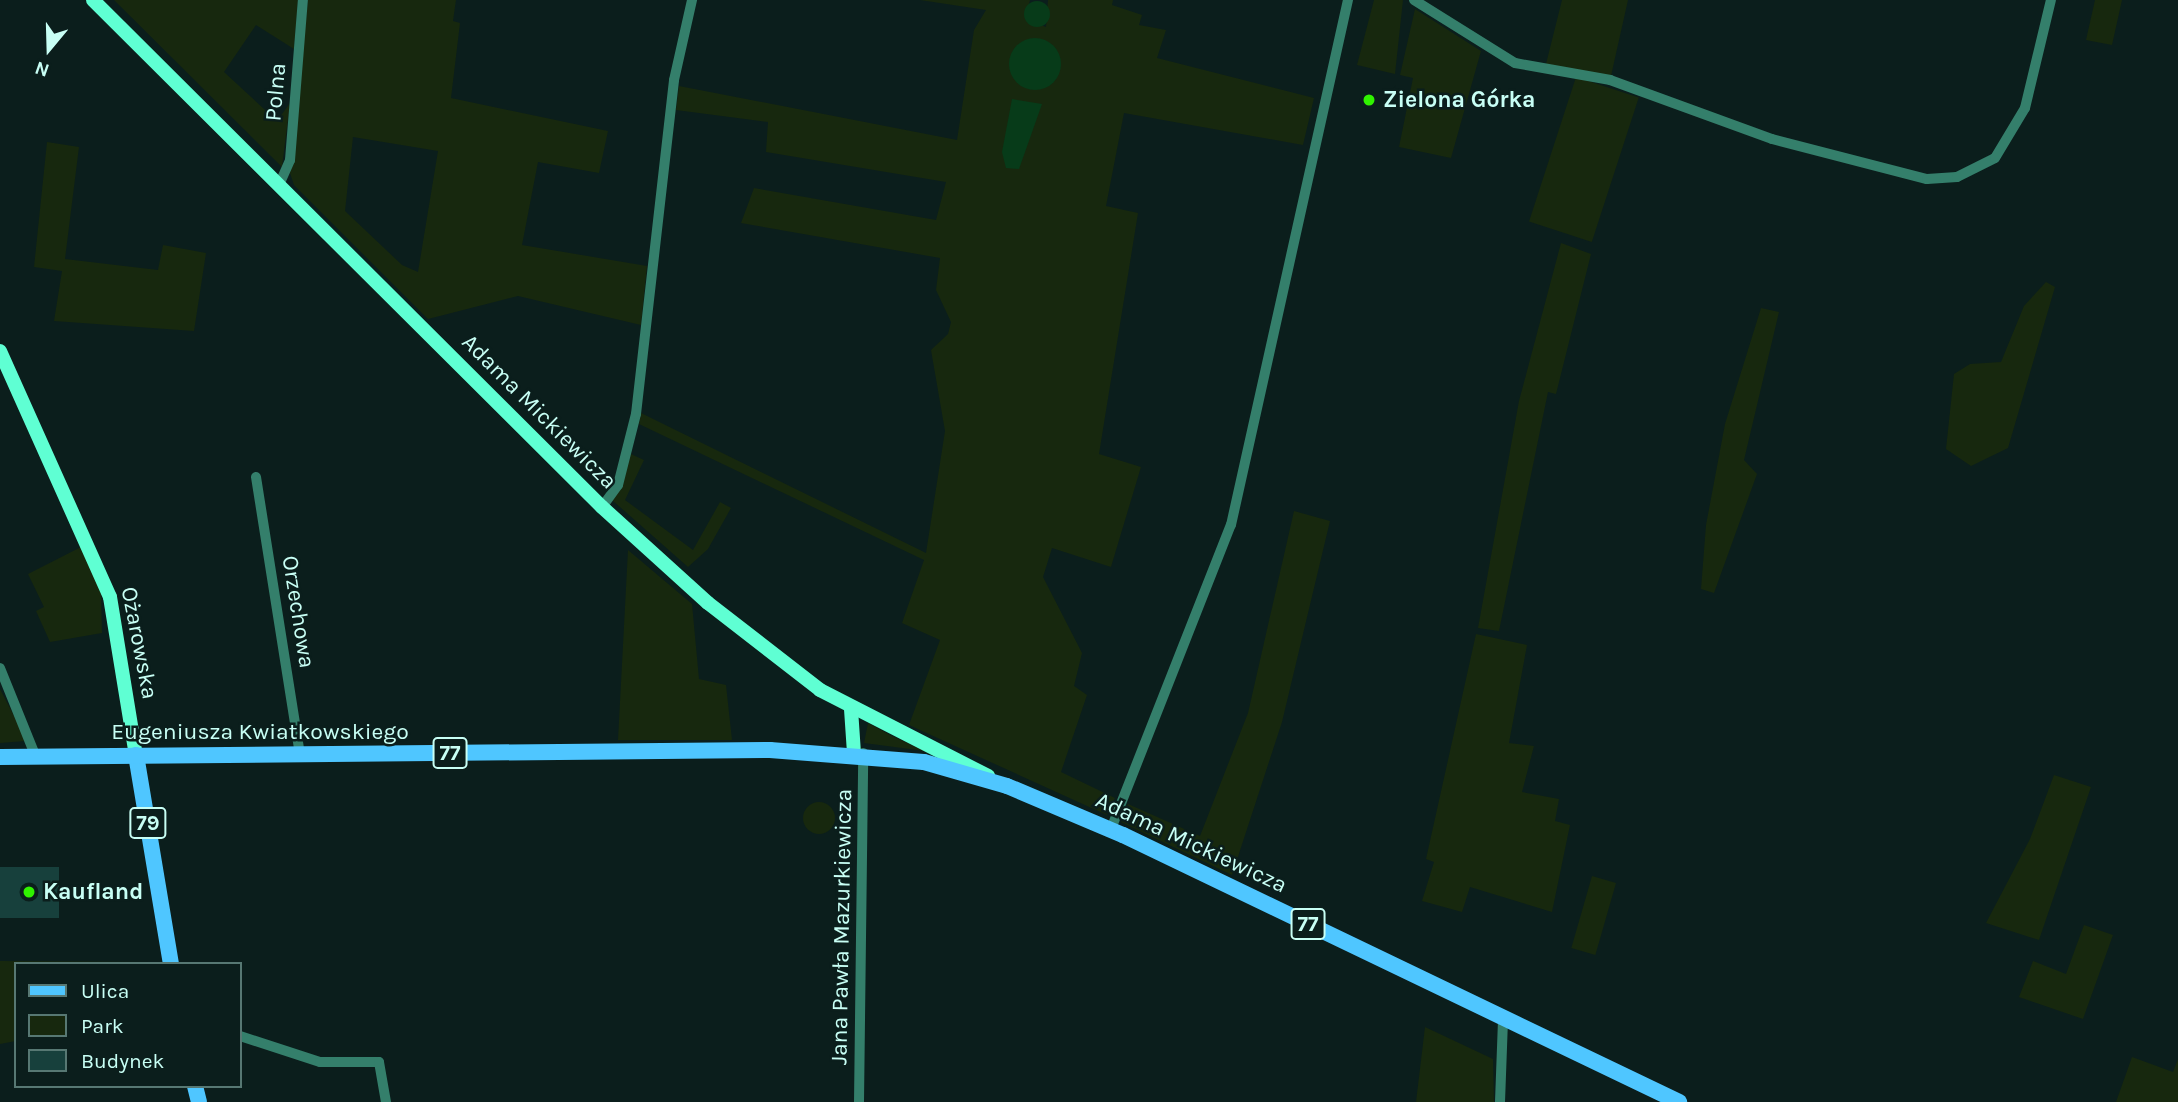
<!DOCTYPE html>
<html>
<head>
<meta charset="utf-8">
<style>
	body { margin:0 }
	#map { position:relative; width:2178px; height:1102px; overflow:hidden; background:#0b1e1c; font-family:Karla,sans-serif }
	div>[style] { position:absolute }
	.green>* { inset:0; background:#17280e; transform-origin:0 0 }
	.round { border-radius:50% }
	.water>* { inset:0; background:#073b19 }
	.building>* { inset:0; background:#17403c; transform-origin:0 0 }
	.street>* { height:10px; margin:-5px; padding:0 5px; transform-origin:5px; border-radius:5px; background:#347f6b }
	.secondary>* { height:14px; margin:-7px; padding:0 7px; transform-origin:7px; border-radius:7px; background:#5fffd3 }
	.primary>* { height:16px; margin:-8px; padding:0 8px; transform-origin:8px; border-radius:8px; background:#4fc6ff }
	.dots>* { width:19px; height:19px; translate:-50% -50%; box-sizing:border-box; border:4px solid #0b1e1c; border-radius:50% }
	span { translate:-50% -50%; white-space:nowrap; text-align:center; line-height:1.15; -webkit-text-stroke:5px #0b1e1c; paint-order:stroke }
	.shield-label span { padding:2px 5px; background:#0b1e1c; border:2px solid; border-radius:5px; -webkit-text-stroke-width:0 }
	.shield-label { font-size:21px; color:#c8fff5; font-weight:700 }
	.street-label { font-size:23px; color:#c8fff5 }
	.poi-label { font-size:23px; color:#c8fff5; font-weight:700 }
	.left { translate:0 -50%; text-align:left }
	.legend { position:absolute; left:14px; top:962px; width:228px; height:126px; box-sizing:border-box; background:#0b1e1c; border:2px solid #577873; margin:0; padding:9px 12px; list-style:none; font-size:21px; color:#c8fff5 }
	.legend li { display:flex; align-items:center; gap:14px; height:35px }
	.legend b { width:35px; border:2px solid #577873 }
	.north { position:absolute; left:14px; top:14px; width:70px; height:70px; -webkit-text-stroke:5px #0b1e1c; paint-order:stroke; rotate:199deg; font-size:19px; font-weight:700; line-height:28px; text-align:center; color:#c8fff5 }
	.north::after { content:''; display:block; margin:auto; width:24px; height:32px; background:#c8fff5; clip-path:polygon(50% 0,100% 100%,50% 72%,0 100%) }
</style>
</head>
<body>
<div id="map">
	<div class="green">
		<div style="clip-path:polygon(114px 0,298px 0,294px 49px,256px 25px,224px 72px,277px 121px,290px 103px,282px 167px)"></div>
		<div style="clip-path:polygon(evenodd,308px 0,456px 0,453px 21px,460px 23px,451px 98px,608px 131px,599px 173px,538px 162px,522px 245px,647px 266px,641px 325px,518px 296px,428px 319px,294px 185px,290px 173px,308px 0,353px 137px,438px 151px,418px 272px,402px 265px,345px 211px,353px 137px)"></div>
		<div style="clip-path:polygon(920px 0,1030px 0,1025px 19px,1046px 27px,1048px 0,1113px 0,1112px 5px,1142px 15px,1139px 25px,1166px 30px,1157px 58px,1314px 98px,1303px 145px,1124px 113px,1106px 206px,1138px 213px,1099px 454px,1141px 467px,1111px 567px,1052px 548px,1043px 577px,1082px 653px,1074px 686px,1087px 695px,1061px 772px,1115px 798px,1107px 815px,909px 725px,940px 640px,902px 623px,924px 560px,639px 424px,641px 413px,926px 553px,945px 431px,931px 350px,948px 334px,951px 322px,936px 290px,940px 258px,741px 223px,754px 188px,936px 220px,946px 182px,766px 152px,768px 122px,676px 110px,679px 86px,957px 140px,974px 30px,986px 10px)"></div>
		<div style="clip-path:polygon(1374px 0,1403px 0,1395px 74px,1357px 65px)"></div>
		<div style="clip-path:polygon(1562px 0,1628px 0,1611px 76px,1546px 64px)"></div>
		<div style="clip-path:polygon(2095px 0,2122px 0,2112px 45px,2086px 40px)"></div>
		<div style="clip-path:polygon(1415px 9px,1481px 51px,1451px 158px,1399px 147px,1413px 78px,1400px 75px)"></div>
		<div style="left:1576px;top:77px;width:66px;height:152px;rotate:18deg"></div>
		<div style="clip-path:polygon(47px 142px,79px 147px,65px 259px,158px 270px,163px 245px,206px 253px,194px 331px,54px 321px,62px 271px,34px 267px)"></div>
		<div style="clip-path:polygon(1561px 243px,1591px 254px,1556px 394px,1548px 392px,1499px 631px,1478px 628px,1519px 401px)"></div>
		<div style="clip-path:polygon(2046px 282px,2055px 287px,2008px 448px,1971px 466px,1946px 449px,1954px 374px,1970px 364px,2001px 362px,2024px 306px)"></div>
		<div style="clip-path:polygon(1761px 308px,1779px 312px,1744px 460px,1757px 474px,1714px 593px,1701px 589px,1706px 525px,1725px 424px)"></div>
		<div style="clip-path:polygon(631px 454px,644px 460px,625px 500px,693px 550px,720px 502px,731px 508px,708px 549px,688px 567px,612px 500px,622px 487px)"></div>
		<div style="clip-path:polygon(1294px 511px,1330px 521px,1282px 722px,1232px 875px,1121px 822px,1128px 804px,1200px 836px,1248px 713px)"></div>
		<div style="clip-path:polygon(83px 546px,101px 594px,102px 633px,50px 642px,36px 611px,44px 607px,28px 574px)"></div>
		<div style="clip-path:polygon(628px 550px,692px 604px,699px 679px,726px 685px,732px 740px,618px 740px)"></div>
		<div style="clip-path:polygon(1476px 634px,1527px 645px,1509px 743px,1534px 746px,1522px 792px,1559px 799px,1555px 821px,1570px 825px,1552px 912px,1470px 887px,1462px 912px,1422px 901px,1434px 862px,1426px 859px)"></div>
		<div style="clip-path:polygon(0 689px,26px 739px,25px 741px,0 743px)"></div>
		<div style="clip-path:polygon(868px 723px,892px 736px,925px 751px,864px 743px)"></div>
		<div style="clip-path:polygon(2054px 775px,2091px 787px,2039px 940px,1986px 923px,2030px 839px)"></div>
		<div class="round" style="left:803px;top:802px;width:32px;height:32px"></div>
		<div style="left:1592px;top:876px;width:25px;height:75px;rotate:16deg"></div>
		<div style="clip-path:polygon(2084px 925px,2113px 935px,2083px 1019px,2019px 997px,2033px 961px,2066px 974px)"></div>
		<div style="clip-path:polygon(0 961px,153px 962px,153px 964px,16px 964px,16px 1041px,0 1044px)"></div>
		<div style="clip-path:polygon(1425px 1027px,1493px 1059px,1494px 1102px,1416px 1102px)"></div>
		<div style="clip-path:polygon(2132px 1057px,2173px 1072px,2178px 1059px,2178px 1102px,2116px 1102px)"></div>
	</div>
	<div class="water">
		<div class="round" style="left:1024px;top:1px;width:26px;height:26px"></div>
		<div class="round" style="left:1009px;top:38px;width:52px;height:52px"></div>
		<div style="clip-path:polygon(1012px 99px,1042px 104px,1019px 169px,1006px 168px,1002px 152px)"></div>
	</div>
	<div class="building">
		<div style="left:0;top:867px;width:59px;height:51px"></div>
	</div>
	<div class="street">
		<div style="left:1414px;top:0;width:119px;rotate:32deg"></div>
		<div style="left:1515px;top:63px;width:97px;rotate:10.1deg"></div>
		<div style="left:1610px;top:80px;width:172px;rotate:20deg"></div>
		<div style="left:1772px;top:139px;width:160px;rotate:14.5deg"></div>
		<div style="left:1927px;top:179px;width:30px;rotate:-4deg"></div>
		<div style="left:1957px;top:177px;width:42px;rotate:-26.6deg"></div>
		<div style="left:1995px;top:158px;width:58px;rotate:-59deg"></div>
		<div style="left:2025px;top:108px;width:111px;rotate:-76.5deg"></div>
		<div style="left:279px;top:185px;width:27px;rotate:-66deg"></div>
		<div style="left:290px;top:160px;width:161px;rotate:-85.4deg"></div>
		<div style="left:256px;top:477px;width:280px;rotate:81deg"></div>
		<div style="left:602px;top:507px;width:27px;rotate:-54deg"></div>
		<div style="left:618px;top:485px;width:73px;rotate:-75.8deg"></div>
		<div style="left:636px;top:414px;width:336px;rotate:-83.5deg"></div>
		<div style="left:674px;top:80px;width:82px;rotate:-77.3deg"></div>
		<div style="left:0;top:668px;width:96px;rotate:68deg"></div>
		<div style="left:1111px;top:829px;width:327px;rotate:-68.5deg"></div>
		<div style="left:1231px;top:525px;width:538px;rotate:-77.44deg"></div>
		<div style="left:240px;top:1036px;width:84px;rotate:18deg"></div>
		<div style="left:320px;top:1062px;width:59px"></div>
		<div style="left:379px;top:1062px;width:41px;rotate:80.1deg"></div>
		<div style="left:859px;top:1102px;width:349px;rotate:-89.3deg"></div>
		<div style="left:1500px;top:1102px;width:82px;rotate:-87.9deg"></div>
	</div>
	<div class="secondary">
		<div style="left:93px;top:0;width:718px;rotate:44.89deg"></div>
		<div style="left:602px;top:507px;width:143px;rotate:42.2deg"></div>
		<div style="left:708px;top:603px;width:142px;rotate:37.8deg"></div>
		<div style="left:820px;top:690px;width:189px;rotate:27.1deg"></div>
		<div style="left:0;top:351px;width:269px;rotate:65.9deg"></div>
		<div style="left:110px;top:597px;width:160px;rotate:80.7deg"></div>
		<div style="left:851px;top:709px;width:44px;rotate:86.1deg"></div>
	</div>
	<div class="primary">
		<div style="left:136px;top:755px;width:212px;rotate:80.5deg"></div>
		<div style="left:0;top:757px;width:770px;rotate:-0.52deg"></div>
		<div style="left:770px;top:750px;width:154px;rotate:4.5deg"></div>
		<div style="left:924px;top:762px;width:86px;rotate:16.1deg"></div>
		<div style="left:1007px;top:786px;width:126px;rotate:22.9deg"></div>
		<div style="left:1123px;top:835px;width:617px;rotate:25.65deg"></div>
		<div style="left:195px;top:1086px;width:16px;rotate:76deg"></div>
	</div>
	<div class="dots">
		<div style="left:1369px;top:100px;background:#30f300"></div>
		<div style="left:29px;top:892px;background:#30f300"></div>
	</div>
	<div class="shield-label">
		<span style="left:450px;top:753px">77</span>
		<span style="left:148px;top:823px">79</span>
		<span style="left:1308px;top:924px">77</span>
	</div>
	<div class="street-label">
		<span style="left:276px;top:92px;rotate:-85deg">Polna</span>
		<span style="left:539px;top:412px;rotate:45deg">Adama Mickiewicza</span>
		<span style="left:298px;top:612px;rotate:81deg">Orzechowa</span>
		<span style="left:139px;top:643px;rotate:79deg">Ożarowska</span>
		<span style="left:260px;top:732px">Eugeniusza Kwiatkowskiego</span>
		<span style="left:1191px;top:843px;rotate:25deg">Adama Mickiewicza</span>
		<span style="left:842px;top:927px;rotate:-89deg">Jana Pawła Mazurkiewicza</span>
	</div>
	<div class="poi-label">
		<span class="left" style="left:1383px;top:100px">Zielona Górka</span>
		<span class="left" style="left:43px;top:892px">Kaufland</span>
	</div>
	<ul class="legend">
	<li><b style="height:9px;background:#4fc6ff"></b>Ulica</li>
	<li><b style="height:19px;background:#17280e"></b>Park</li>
	<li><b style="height:19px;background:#17403c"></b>Budynek</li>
	</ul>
	<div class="north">N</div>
</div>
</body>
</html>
